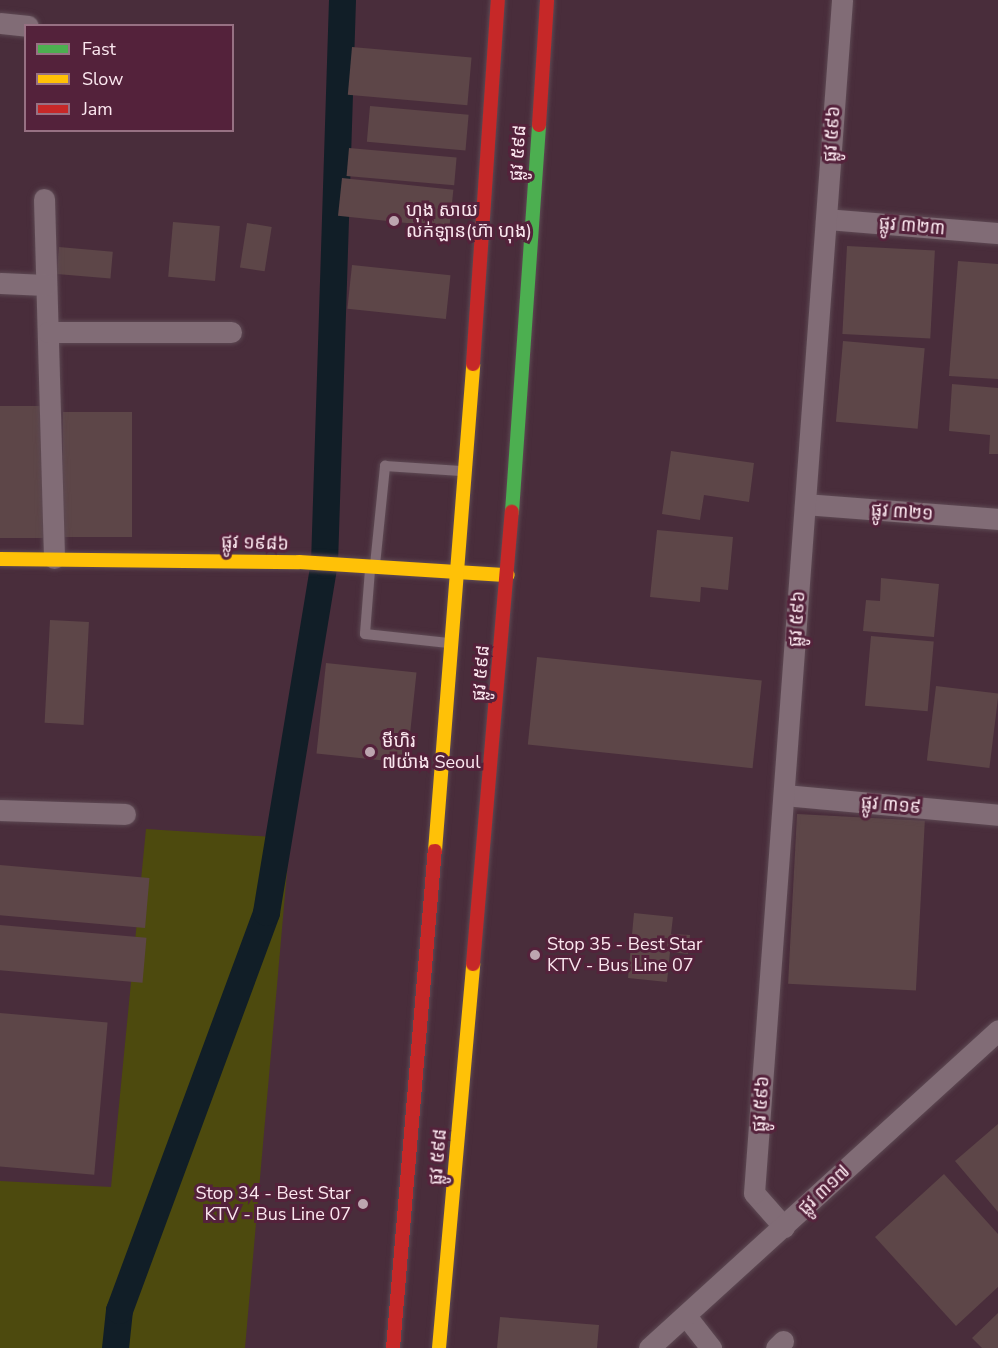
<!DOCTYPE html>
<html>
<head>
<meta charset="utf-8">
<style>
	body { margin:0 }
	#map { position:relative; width:998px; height:1348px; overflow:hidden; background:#492d3b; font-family:"Nunito Sans","Noto Sans Khmer",sans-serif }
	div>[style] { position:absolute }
	.green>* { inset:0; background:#4d4a0e }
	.canal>* { height:27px; margin:-13.5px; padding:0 13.5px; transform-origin:13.5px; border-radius:13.5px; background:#111e27 }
	.building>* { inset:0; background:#5d4648; transform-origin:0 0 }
	.roads { filter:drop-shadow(0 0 2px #5d4953) drop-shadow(0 0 2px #5d4953) }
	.lane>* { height:10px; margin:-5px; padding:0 5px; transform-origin:5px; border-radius:5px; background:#816c76 }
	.street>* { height:21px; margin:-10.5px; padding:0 10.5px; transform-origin:10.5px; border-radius:10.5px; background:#816c76 }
	.fast>* { height:14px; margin:-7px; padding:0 7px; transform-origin:7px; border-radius:7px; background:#4caf50 }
	.slow>* { height:14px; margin:-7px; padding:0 7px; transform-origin:7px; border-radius:7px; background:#ffc107 }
	.jam>* { height:14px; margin:-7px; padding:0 7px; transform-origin:7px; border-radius:7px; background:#c62828 }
	.dots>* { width:16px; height:16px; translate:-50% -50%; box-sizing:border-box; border:3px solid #54223b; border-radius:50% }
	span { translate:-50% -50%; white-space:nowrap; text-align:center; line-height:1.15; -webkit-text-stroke:6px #54223b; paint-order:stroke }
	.street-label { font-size:18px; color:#fbe7ef }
	.poi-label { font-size:18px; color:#fbe7ef }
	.left { translate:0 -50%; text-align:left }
	.right { translate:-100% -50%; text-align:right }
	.legend { position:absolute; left:24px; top:24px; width:210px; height:108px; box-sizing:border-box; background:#54223b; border:2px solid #977183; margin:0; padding:8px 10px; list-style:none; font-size:18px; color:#fbe7ef }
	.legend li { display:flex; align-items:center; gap:12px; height:30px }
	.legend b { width:30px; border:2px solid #977183 }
</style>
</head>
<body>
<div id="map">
	<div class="green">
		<div style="clip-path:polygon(146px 829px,290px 838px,245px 1348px,0 1348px,0 1181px,111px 1187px)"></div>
	</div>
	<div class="canal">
		<div style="left:115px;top:1348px;width:38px;rotate:-84deg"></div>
		<div style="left:119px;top:1310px;width:424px;rotate:-69.7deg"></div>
		<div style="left:266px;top:912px;width:354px;rotate:-80.6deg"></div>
		<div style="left:324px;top:563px;width:563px;rotate:-88.17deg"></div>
	</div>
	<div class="building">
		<div style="left:352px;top:47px;width:120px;height:48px;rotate:5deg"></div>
		<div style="left:370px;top:106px;width:99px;height:36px;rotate:5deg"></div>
		<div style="left:349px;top:148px;width:108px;height:28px;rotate:5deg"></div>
		<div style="left:342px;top:178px;width:112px;height:38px;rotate:6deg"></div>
		<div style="left:173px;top:222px;width:47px;height:55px;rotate:5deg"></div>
		<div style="left:247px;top:223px;width:25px;height:45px;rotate:9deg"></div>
		<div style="left:847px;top:246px;width:88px;height:88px;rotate:3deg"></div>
		<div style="left:59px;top:247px;width:54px;height:27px;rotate:5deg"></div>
		<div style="clip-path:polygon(958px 261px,998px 264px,998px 379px,949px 376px)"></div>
		<div style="left:352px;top:265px;width:99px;height:44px;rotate:6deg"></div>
		<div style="left:843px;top:341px;width:82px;height:81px;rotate:5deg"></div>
		<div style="clip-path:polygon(952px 384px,998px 388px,998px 454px,989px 454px,990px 435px,949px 431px)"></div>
		<div style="left:43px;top:406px;width:132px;height:43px;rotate:90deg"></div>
		<div style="left:63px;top:412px;width:69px;height:125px"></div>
		<div style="clip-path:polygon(671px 451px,754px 463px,749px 502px,704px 495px,700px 520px,662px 514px)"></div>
		<div style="clip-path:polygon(657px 530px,733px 537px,728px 590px,701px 587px,700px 602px,650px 597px)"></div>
		<div style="clip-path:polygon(881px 578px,939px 584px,934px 637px,863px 631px,866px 600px,880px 601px)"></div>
		<div style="left:50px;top:620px;width:39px;height:103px;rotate:3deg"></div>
		<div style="left:871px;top:636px;width:63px;height:70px;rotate:5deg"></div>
		<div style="left:537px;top:657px;width:226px;height:88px;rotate:6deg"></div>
		<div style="left:326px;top:663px;width:91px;height:91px;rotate:6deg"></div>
		<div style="left:936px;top:686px;width:63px;height:75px;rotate:7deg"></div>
		<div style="left:797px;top:814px;width:128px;height:170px;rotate:3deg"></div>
		<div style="left:0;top:865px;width:150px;height:50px;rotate:5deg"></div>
		<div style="clip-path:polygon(634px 913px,673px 917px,671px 934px,690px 935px,688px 954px,670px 952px,667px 982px,628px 978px)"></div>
		<div style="left:0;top:925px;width:147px;height:45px;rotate:5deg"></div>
		<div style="left:0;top:1013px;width:108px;height:153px;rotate:5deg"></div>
		<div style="clip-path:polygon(998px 1124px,998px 1212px,955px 1161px)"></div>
		<div style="clip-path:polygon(944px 1174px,998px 1234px,998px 1287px,956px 1326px,875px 1237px)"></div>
		<div style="clip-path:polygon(998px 1313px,998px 1348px,982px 1348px,972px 1338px)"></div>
		<div style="clip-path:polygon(500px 1317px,599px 1325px,597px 1348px,497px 1348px)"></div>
	</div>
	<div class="roads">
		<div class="lane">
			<div style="left:375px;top:565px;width:100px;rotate:-84.2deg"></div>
			<div style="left:385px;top:466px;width:76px;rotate:3.8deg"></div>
			<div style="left:370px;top:570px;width:64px;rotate:94.5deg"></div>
			<div style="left:365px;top:634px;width:84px;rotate:6.1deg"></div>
		</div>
		<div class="street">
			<div style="left:0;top:23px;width:28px;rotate:6deg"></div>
			<div style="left:44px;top:199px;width:359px;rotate:88.4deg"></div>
			<div style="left:826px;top:219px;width:173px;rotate:4.7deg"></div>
			<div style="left:0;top:283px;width:46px;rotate:2.5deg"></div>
			<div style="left:48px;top:332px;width:183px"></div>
			<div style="left:805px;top:504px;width:194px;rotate:4.4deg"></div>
			<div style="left:784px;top:795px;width:215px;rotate:5.3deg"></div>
			<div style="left:0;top:810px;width:125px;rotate:1.8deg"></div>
			<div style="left:784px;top:1227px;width:45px;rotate:-131.4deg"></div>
			<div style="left:754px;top:1193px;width:1196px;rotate:-85.78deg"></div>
			<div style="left:686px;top:1316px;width:41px;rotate:52deg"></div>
			<div style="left:649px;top:1348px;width:472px;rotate:-42.3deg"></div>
			<div style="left:776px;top:1348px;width:10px;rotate:-45deg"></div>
		</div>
		<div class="fast">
			<div style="left:512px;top:512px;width:388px;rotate:-86deg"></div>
		</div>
		<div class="slow">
			<div style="left:0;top:559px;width:299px;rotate:0.6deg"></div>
			<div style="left:299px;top:562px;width:209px;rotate:3.6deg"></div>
			<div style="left:435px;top:851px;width:488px;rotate:-85.5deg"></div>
			<div style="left:439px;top:1348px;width:386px;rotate:-84.9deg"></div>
		</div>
		<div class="jam">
			<div style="left:539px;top:125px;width:125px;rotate:-86.3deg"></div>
			<div style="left:473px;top:364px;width:365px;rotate:-86.1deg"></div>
			<div style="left:473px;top:964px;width:454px;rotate:-85.1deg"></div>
			<div style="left:393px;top:1348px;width:499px;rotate:-85.2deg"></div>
		</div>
	</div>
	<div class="dots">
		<div style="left:394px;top:221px;background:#bda6b0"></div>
		<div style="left:370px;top:752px;background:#bda6b0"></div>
		<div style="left:535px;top:955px;background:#bda6b0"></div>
		<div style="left:363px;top:1204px;background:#bda6b0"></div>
	</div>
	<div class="street-label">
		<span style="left:832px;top:134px;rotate:-86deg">ផ្លូវ ៥៩៦</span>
		<span style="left:518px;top:153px;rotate:-86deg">ផ្លូវ ៥៩៨</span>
		<span style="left:912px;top:226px;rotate:5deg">ផ្លូវ ៣២៣</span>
		<span style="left:902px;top:512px;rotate:4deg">ផ្លូវ ៣២១</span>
		<span style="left:255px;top:543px;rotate:2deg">ផ្លូវ ១៩៨៦</span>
		<span style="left:797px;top:619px;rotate:-86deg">ផ្លូវ ៥៩៦</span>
		<span style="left:481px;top:673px;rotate:-85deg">ផ្លូវ ៥៩៨</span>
		<span style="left:891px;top:805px;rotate:5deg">ផ្លូវ ៣១៩</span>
		<span style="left:761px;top:1104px;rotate:-86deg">ផ្លូវ ៥៩៦</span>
		<span style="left:438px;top:1157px;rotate:-85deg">ផ្លូវ ៥៩៨</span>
		<span style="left:824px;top:1190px;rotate:-43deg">ផ្លូវ ៣១៧</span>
	</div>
	<div class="poi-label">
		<span class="left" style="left:406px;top:221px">ហុង សាយ<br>លក់ឡាន(ហ៊ា ហុង)</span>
		<span class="left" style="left:382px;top:752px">មីហិរ<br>៧យ៉ាង Seoul</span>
		<span class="left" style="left:547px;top:955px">Stop 35 - Best Star<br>KTV - Bus Line 07</span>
		<span class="right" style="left:351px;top:1204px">Stop 34 - Best Star<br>KTV - Bus Line 07</span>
	</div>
	<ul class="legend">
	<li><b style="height:8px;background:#4caf50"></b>Fast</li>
	<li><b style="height:8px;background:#ffc107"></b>Slow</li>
	<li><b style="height:8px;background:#c62828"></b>Jam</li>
	</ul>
</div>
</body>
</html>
